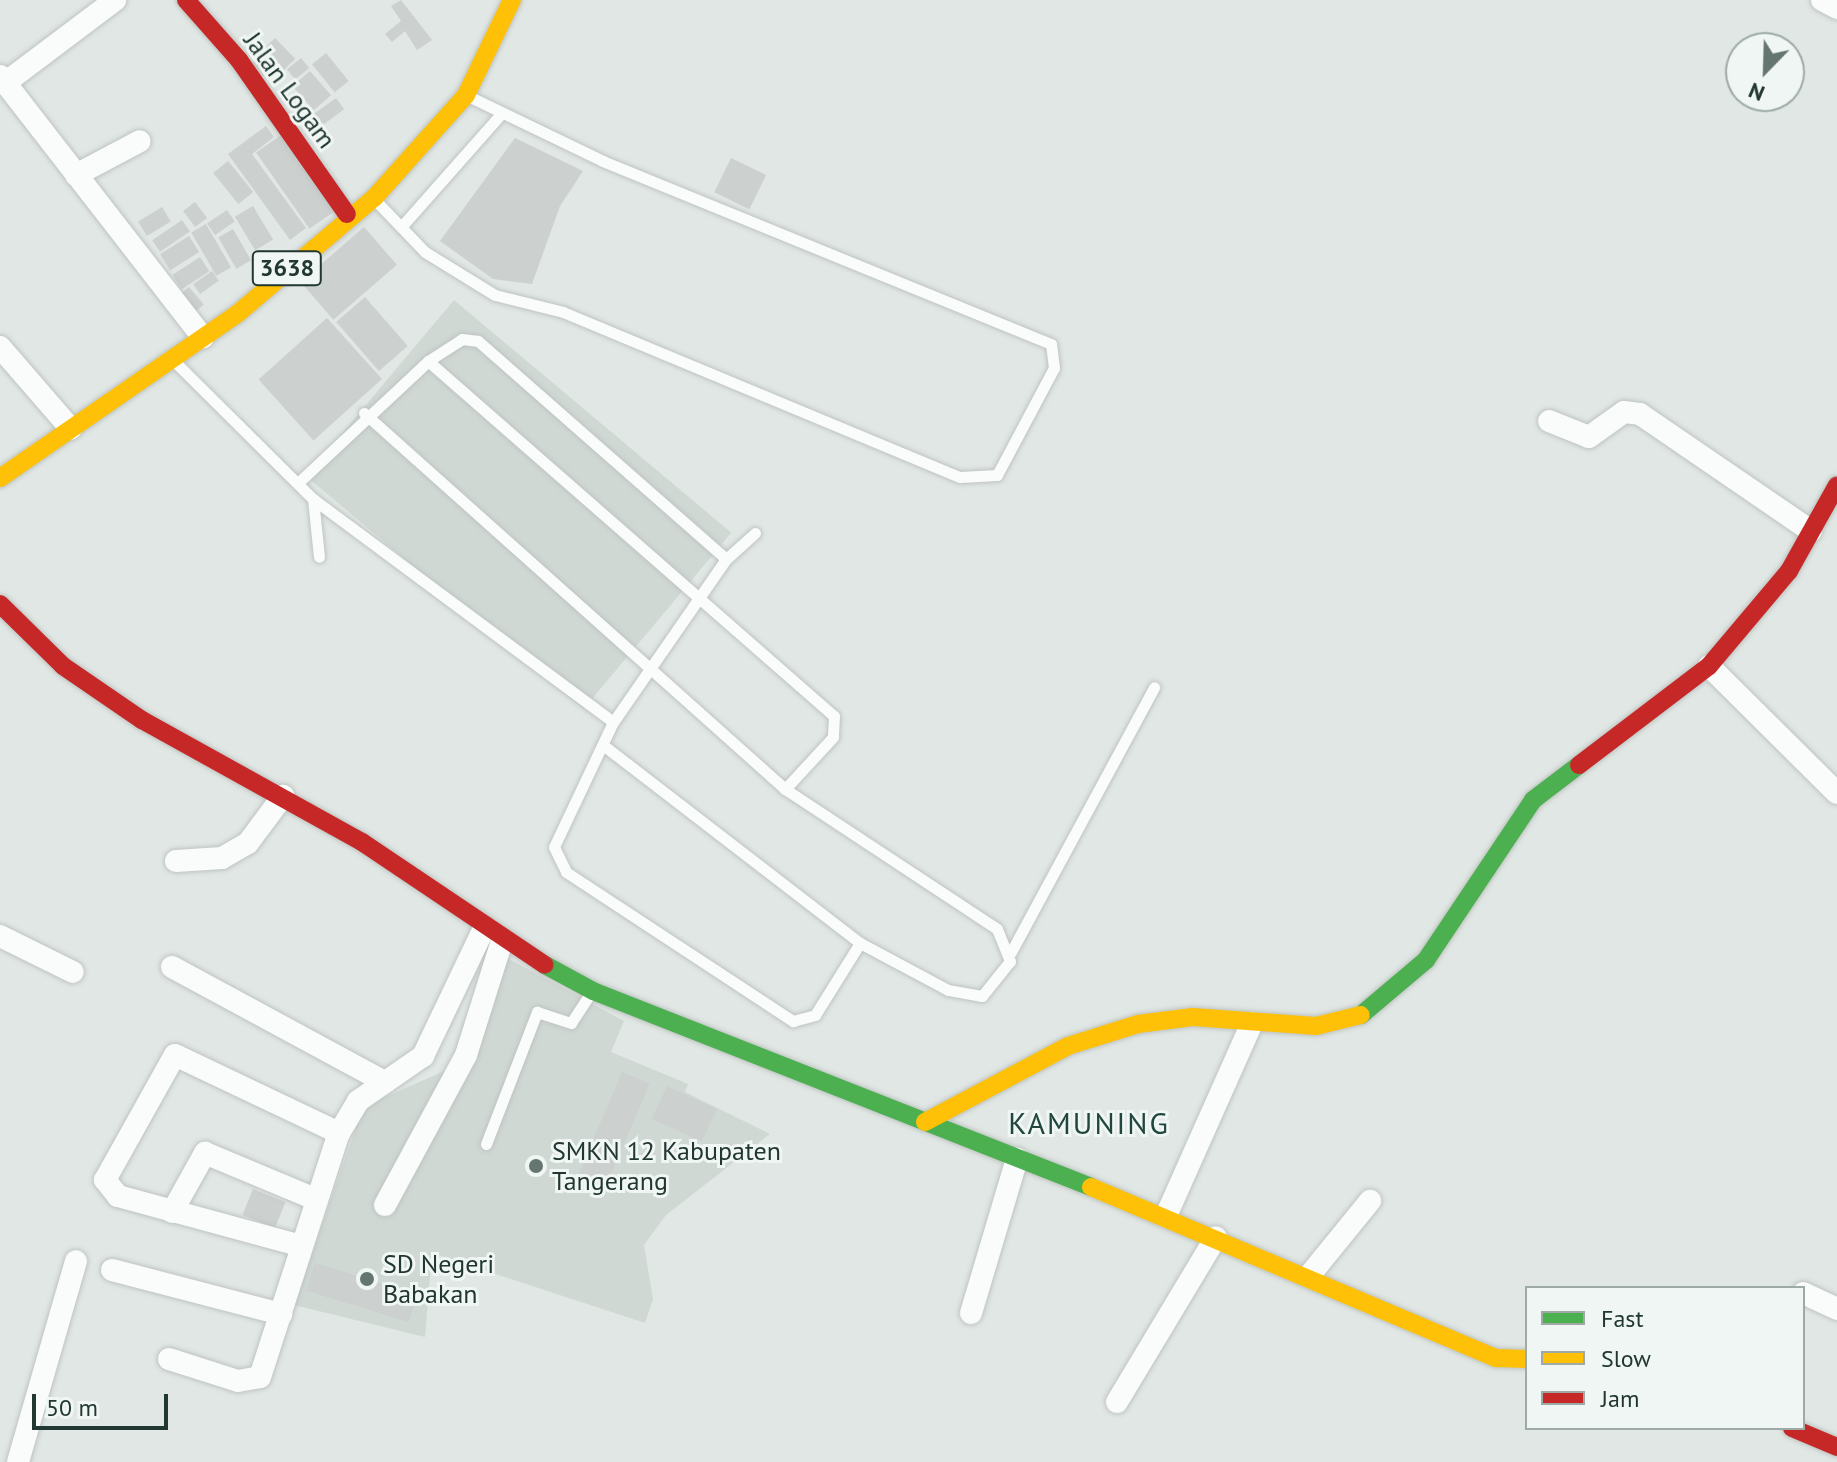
<!DOCTYPE html>
<html>
<head>
<meta charset="utf-8">
<style>
	body { margin:0 }
	#map { position:relative; width:1837px; height:1462px; overflow:hidden; background:#e1e7e4; font-family:"PT Sans",sans-serif }
	div>[style] { position:absolute }
	.built>* { inset:0; background:#d0d8d4; transform-origin:0 0 }
	.building>* { inset:0; background:#ccd0cf; transform-origin:0 0 }
	.roads { filter:drop-shadow(0 0 2px #bec4c1) drop-shadow(0 0 2px #bec4c1) }
	.lane>* { height:11px; margin:-5.5px; padding:0 5.5px; transform-origin:5.5px; border-radius:5.5px; background:#fafbfb }
	.street>* { height:22px; margin:-11px; padding:0 11px; transform-origin:11px; border-radius:11px; background:#fafbfb }
	.fast>* { height:18px; margin:-9px; padding:0 9px; transform-origin:9px; border-radius:9px; background:#4caf50 }
	.slow>* { height:18px; margin:-9px; padding:0 9px; transform-origin:9px; border-radius:9px; background:#ffc107 }
	.jam>* { height:18px; margin:-9px; padding:0 9px; transform-origin:9px; border-radius:9px; background:#c62828 }
	.dots>* { width:22px; height:22px; translate:-50% -50%; box-sizing:border-box; border:4px solid #eff6f3; border-radius:50% }
	span { translate:-50% -50%; white-space:nowrap; text-align:center; line-height:1.15; -webkit-text-stroke:6px #eff6f3; paint-order:stroke }
	.shield-label span { padding:2px 6px; background:#eff6f3; border:2px solid; border-radius:6px; -webkit-text-stroke-width:0 }
	.shield-label { font-size:24px; color:#223732; font-weight:700 }
	.street-label { font-size:26px; color:#223732 }
	.poi-label { font-size:26px; color:#223732 }
	.left { translate:0 -50%; text-align:left }
	.quarter-label { font-size:30px; color:#21463e; letter-spacing:2px }
	.legend { position:absolute; left:1525px; top:1286px; width:280px; height:144px; box-sizing:border-box; background:#eff6f3; border:2px solid #9daaa6; margin:0; padding:10px 14px; list-style:none; font-size:24px; color:#223732 }
	.legend li { display:flex; align-items:center; gap:16px; height:40px }
	.legend b { width:40px; border:2px solid #9daaa6 }
	.north { position:absolute; left:1725px; top:32px; width:80px; height:80px; box-sizing:border-box; background:#eff6f3; border:2px solid #9daaa6; border-radius:50%; rotate:203deg; font-size:22px; font-weight:700; line-height:32px; text-align:center; color:#223732 }
	.north::after { content:''; display:block; margin:auto; width:28px; height:36px; background:#657570; clip-path:polygon(50% 0,100% 100%,50% 72%,0 100%) }
	.scale { position:absolute; left:32px; top:1394px; width:136px; height:36px; box-sizing:border-box; border:4px solid #223732; border-top:0; padding-left:10px; font-size:24px; line-height:28px; white-space:nowrap; color:#223732; -webkit-text-stroke:6px #eff6f3; paint-order:stroke }
</style>
</head>
<body>
<div id="map">
	<div class="built">
		<div style="left:454px;top:300px;width:362px;height:230px;rotate:40deg"></div>
		<div style="clip-path:polygon(492px 950px,624px 1021px,611px 1052px,688px 1084px,685px 1092px,770px 1134px,666px 1215px,644px 1245px,653px 1299px,645px 1323px,432px 1253px,425px 1337px,294px 1305px,363px 1107px,451px 1068px)"></div>
	</div>
	<div class="building">
		<div style="clip-path:polygon(401px 0,432px 40px,417px 50px,405px 31px,392px 42px,385px 34px,401px 21px,391px 6px)"></div>
		<div style="left:275px;top:38px;width:29px;height:17px;rotate:46deg"></div>
		<div style="left:326px;top:53px;width:36px;height:18px;rotate:51deg"></div>
		<div style="left:266px;top:54px;width:17px;height:17px;rotate:57deg"></div>
		<div style="left:301px;top:58px;width:13px;height:18px;rotate:51deg"></div>
		<div style="left:310px;top:71px;width:32px;height:23px;rotate:49deg"></div>
		<div style="left:336px;top:98px;width:14px;height:27px;rotate:54deg"></div>
		<div style="clip-path:polygon(266px 126px,274px 137px,252px 154px,306px 228px,290px 240px,228px 154px)"></div>
		<div style="left:284px;top:133px;width:93px;height:34px;rotate:55deg"></div>
		<div style="clip-path:polygon(515px 138px,583px 171px,560px 206px,532px 284px,493px 279px,440px 241px)"></div>
		<div style="left:731px;top:158px;width:39px;height:38px;rotate:26deg"></div>
		<div style="left:228px;top:161px;width:40px;height:19px;rotate:51deg"></div>
		<div style="left:195px;top:202px;width:20px;height:15px;rotate:53deg"></div>
		<div style="left:253px;top:206px;width:39px;height:21px;rotate:59deg"></div>
		<div style="left:162px;top:207px;width:17px;height:28px;rotate:59deg"></div>
		<div style="left:227px;top:210px;width:14px;height:24px;rotate:56deg"></div>
		<div style="left:182px;top:220px;width:14px;height:36px;rotate:56deg"></div>
		<div style="left:206px;top:224px;width:50px;height:17px;rotate:60deg"></div>
		<div style="left:364px;top:227px;width:50px;height:84px;rotate:49deg"></div>
		<div style="left:233px;top:229px;width:36px;height:17px;rotate:60deg"></div>
		<div style="left:189px;top:236px;width:19px;height:34px;rotate:58deg"></div>
		<div style="left:200px;top:257px;width:17px;height:33px;rotate:57deg"></div>
		<div style="left:212px;top:271px;width:12px;height:23px;rotate:55deg"></div>
		<div style="left:189px;top:287px;width:23px;height:10px;rotate:50deg"></div>
		<div style="left:365px;top:297px;width:65px;height:38px;rotate:49deg"></div>
		<div style="left:327px;top:318px;width:82px;height:92px;rotate:48deg"></div>
		<div style="left:622px;top:1072px;width:30px;height:118px;rotate:23deg"></div>
		<div style="left:667px;top:1086px;width:55px;height:36px;rotate:25deg"></div>
		<div style="left:253px;top:1189px;width:35px;height:28px;rotate:22deg"></div>
		<div style="left:315px;top:1263px;width:107px;height:29px;rotate:17deg"></div>
	</div>
	<div class="roads">
		<div class="lane">
			<div style="left:377px;top:202px;width:69px;rotate:46.2deg"></div>
			<div style="left:425px;top:252px;width:82px;rotate:31.6deg"></div>
			<div style="left:495px;top:295px;width:70px;rotate:14deg"></div>
			<div style="left:563px;top:312px;width:430px;rotate:22.6deg"></div>
			<div style="left:960px;top:477px;width:37px;rotate:-3deg"></div>
			<div style="left:997px;top:475px;width:121px;rotate:-62deg"></div>
			<div style="left:1054px;top:368px;width:24px;rotate:-97deg"></div>
			<div style="left:1051px;top:344px;width:484px;rotate:-157.8deg"></div>
			<div style="left:603px;top:161px;width:148px;rotate:-154.3deg"></div>
			<div style="left:401px;top:227px;width:152px;rotate:-48.5deg"></div>
			<div style="left:428px;top:361px;width:40px;rotate:-32.9deg"></div>
			<div style="left:462px;top:339px;width:16px;rotate:7deg"></div>
			<div style="left:478px;top:341px;width:330px;rotate:41.3deg"></div>
			<div style="left:176px;top:363px;width:193px;rotate:44.8deg"></div>
			<div style="left:313px;top:499px;width:374px;rotate:36.6deg"></div>
			<div style="left:364px;top:413px;width:564px;rotate:41.77deg"></div>
			<div style="left:785px;top:789px;width:254px;rotate:33.4deg"></div>
			<div style="left:997px;top:929px;width:35px;rotate:68deg"></div>
			<div style="left:1010px;top:961px;width:45px;rotate:128.7deg"></div>
			<div style="left:982px;top:996px;width:35px;rotate:-170deg"></div>
			<div style="left:948px;top:990px;width:100px;rotate:-151.9deg"></div>
			<div style="left:860px;top:943px;width:323px;rotate:-142.4deg"></div>
			<div style="left:301px;top:480px;width:174px;rotate:-43.1deg"></div>
			<div style="left:428px;top:361px;width:539px;rotate:41.17deg"></div>
			<div style="left:834px;top:716px;width:21px;rotate:93deg"></div>
			<div style="left:833px;top:737px;width:71px;rotate:132.7deg"></div>
			<div style="left:313px;top:499px;width:58px;rotate:84.1deg"></div>
			<div style="left:755px;top:533px;width:39px;rotate:138deg"></div>
			<div style="left:726px;top:559px;width:198px;rotate:124.7deg"></div>
			<div style="left:613px;top:722px;width:138px;rotate:115.3deg"></div>
			<div style="left:554px;top:847px;width:28px;rotate:64deg"></div>
			<div style="left:566px;top:872px;width:272px;rotate:33.3deg"></div>
			<div style="left:793px;top:1021px;width:23px;rotate:-15deg"></div>
			<div style="left:815px;top:1015px;width:85px;rotate:-58deg"></div>
			<div style="left:1011px;top:952px;width:301px;rotate:-61.6deg"></div>
			<div style="left:486px;top:1144px;width:142px;rotate:-68.9deg"></div>
			<div style="left:537px;top:1012px;width:36px;rotate:18deg"></div>
			<div style="left:571px;top:1023px;width:38px;rotate:-57deg"></div>
		</div>
		<div class="street">
			<div style="left:1822px;top:0;width:17px;rotate:28deg"></div>
			<div style="left:0;top:76px;width:331px;rotate:52.2deg"></div>
			<div style="left:5px;top:83px;width:138px;rotate:-37deg"></div>
			<div style="left:76px;top:175px;width:72px;rotate:-28deg"></div>
			<div style="left:0;top:347px;width:108px;rotate:49.1deg"></div>
			<div style="left:1549px;top:421px;width:43px;rotate:21.8deg"></div>
			<div style="left:1589px;top:437px;width:43px;rotate:-35.5deg"></div>
			<div style="left:1624px;top:412px;width:16px;rotate:7deg"></div>
			<div style="left:1640px;top:414px;width:207px;rotate:34.4deg"></div>
			<div style="left:1709px;top:666px;width:180px;rotate:44.8deg"></div>
			<div style="left:176px;top:861px;width:46px;rotate:-3.7deg"></div>
			<div style="left:222px;top:858px;width:30px;rotate:-30deg"></div>
			<div style="left:248px;top:843px;width:59px;rotate:-53.3deg"></div>
			<div style="left:0;top:936px;width:81px;rotate:26.3deg"></div>
			<div style="left:172px;top:967px;width:242px;rotate:28.4deg"></div>
			<div style="left:385px;top:1205px;width:170px;rotate:-61.6deg"></div>
			<div style="left:466px;top:1055px;width:120px;rotate:-72.5deg"></div>
			<div style="left:172px;top:1212px;width:68px;rotate:-60.8deg"></div>
			<div style="left:205px;top:1153px;width:119px;rotate:22.7deg"></div>
			<div style="left:1166px;top:1216px;width:211px;rotate:-66deg"></div>
			<div style="left:298px;top:1245px;width:187px;rotate:-164.8deg"></div>
			<div style="left:118px;top:1196px;width:21px;rotate:-129deg"></div>
			<div style="left:105px;top:1180px;width:143px;rotate:-60.8deg"></div>
			<div style="left:175px;top:1055px;width:182px;rotate:25.4deg"></div>
			<div style="left:112px;top:1270px;width:175px;rotate:14.6deg"></div>
			<div style="left:1309px;top:1276px;width:97px;rotate:-50.9deg"></div>
			<div style="left:1803px;top:1293px;width:38px;rotate:25deg"></div>
			<div style="left:971px;top:1313px;width:161px;rotate:-73.4deg"></div>
			<div style="left:169px;top:1359px;width:72px;rotate:17.7deg"></div>
			<div style="left:238px;top:1381px;width:22px;rotate:-10deg"></div>
			<div style="left:260px;top:1377px;width:256px;rotate:-72.1deg"></div>
			<div style="left:339px;top:1133px;width:37px;rotate:-59deg"></div>
			<div style="left:358px;top:1101px;width:79px;rotate:-34.7deg"></div>
			<div style="left:423px;top:1056px;width:142px;rotate:-64.5deg"></div>
			<div style="left:1117px;top:1402px;width:192px;rotate:-59deg"></div>
			<div style="left:18px;top:1462px;width:209px;rotate:-73.9deg"></div>
		</div>
		<div class="fast">
			<div style="left:545px;top:965px;width:55px;rotate:28.4deg"></div>
			<div style="left:593px;top:991px;width:535px;rotate:21.48deg"></div>
			<div style="left:1361px;top:1015px;width:85px;rotate:-40.2deg"></div>
			<div style="left:1426px;top:960px;width:192px;rotate:-56.2deg"></div>
			<div style="left:1533px;top:800px;width:58px;rotate:-37.3deg"></div>
		</div>
		<div class="slow">
			<div style="left:0;top:478px;width:288px;rotate:-34.7deg"></div>
			<div style="left:237px;top:314px;width:180px;rotate:-40.3deg"></div>
			<div style="left:374px;top:198px;width:138px;rotate:-48.2deg"></div>
			<div style="left:466px;top:95px;width:106px;rotate:-64.2deg"></div>
			<div style="left:925px;top:1122px;width:162px;rotate:-28deg"></div>
			<div style="left:1068px;top:1046px;width:73px;rotate:-17.4deg"></div>
			<div style="left:1138px;top:1024px;width:55px;rotate:-7.3deg"></div>
			<div style="left:1193px;top:1017px;width:123px;rotate:4.2deg"></div>
			<div style="left:1316px;top:1026px;width:46px;rotate:-13.7deg"></div>
			<div style="left:1091px;top:1187px;width:440px;rotate:22.9deg"></div>
			<div style="left:1496px;top:1358px;width:31px;rotate:2deg"></div>
		</div>
		<div class="jam">
			<div style="left:186px;top:0;width:80px;rotate:48.5deg"></div>
			<div style="left:239px;top:60px;width:188px;rotate:55deg"></div>
			<div style="left:0;top:604px;width:88px;rotate:44.5deg"></div>
			<div style="left:63px;top:666px;width:96px;rotate:34.4deg"></div>
			<div style="left:142px;top:720px;width:252px;rotate:29deg"></div>
			<div style="left:362px;top:842px;width:220px;rotate:33.9deg"></div>
			<div style="left:1579px;top:765px;width:163px;rotate:-37.3deg"></div>
			<div style="left:1709px;top:666px;width:124px;rotate:-49.9deg"></div>
			<div style="left:1789px;top:571px;width:98px;rotate:-60.8deg"></div>
			<div style="left:1792px;top:1428px;width:49px;rotate:22.9deg"></div>
		</div>
	</div>
	<div class="dots">
		<div style="left:536px;top:1166px;background:#657570"></div>
		<div style="left:367px;top:1279px;background:#657570"></div>
	</div>
	<div class="shield-label">
		<span style="left:287px;top:268px">3638</span>
	</div>
	<div class="street-label">
		<span style="left:290px;top:90px;rotate:54deg">Jalan Logam</span>
	</div>
	<div class="poi-label">
		<span class="left" style="left:552px;top:1166px">SMKN 12 Kabupaten<br>Tangerang</span>
		<span class="left" style="left:383px;top:1279px">SD Negeri<br>Babakan</span>
	</div>
	<div class="quarter-label">
		<span style="left:1089px;top:1123px">KAMUNING</span>
	</div>
	<ul class="legend">
	<li><b style="height:10px;background:#4caf50"></b>Fast</li>
	<li><b style="height:10px;background:#ffc107"></b>Slow</li>
	<li><b style="height:10px;background:#c62828"></b>Jam</li>
	</ul>
	<div class="north">N</div>
	<div class="scale">50 m</div>
</div>
</body>
</html>
